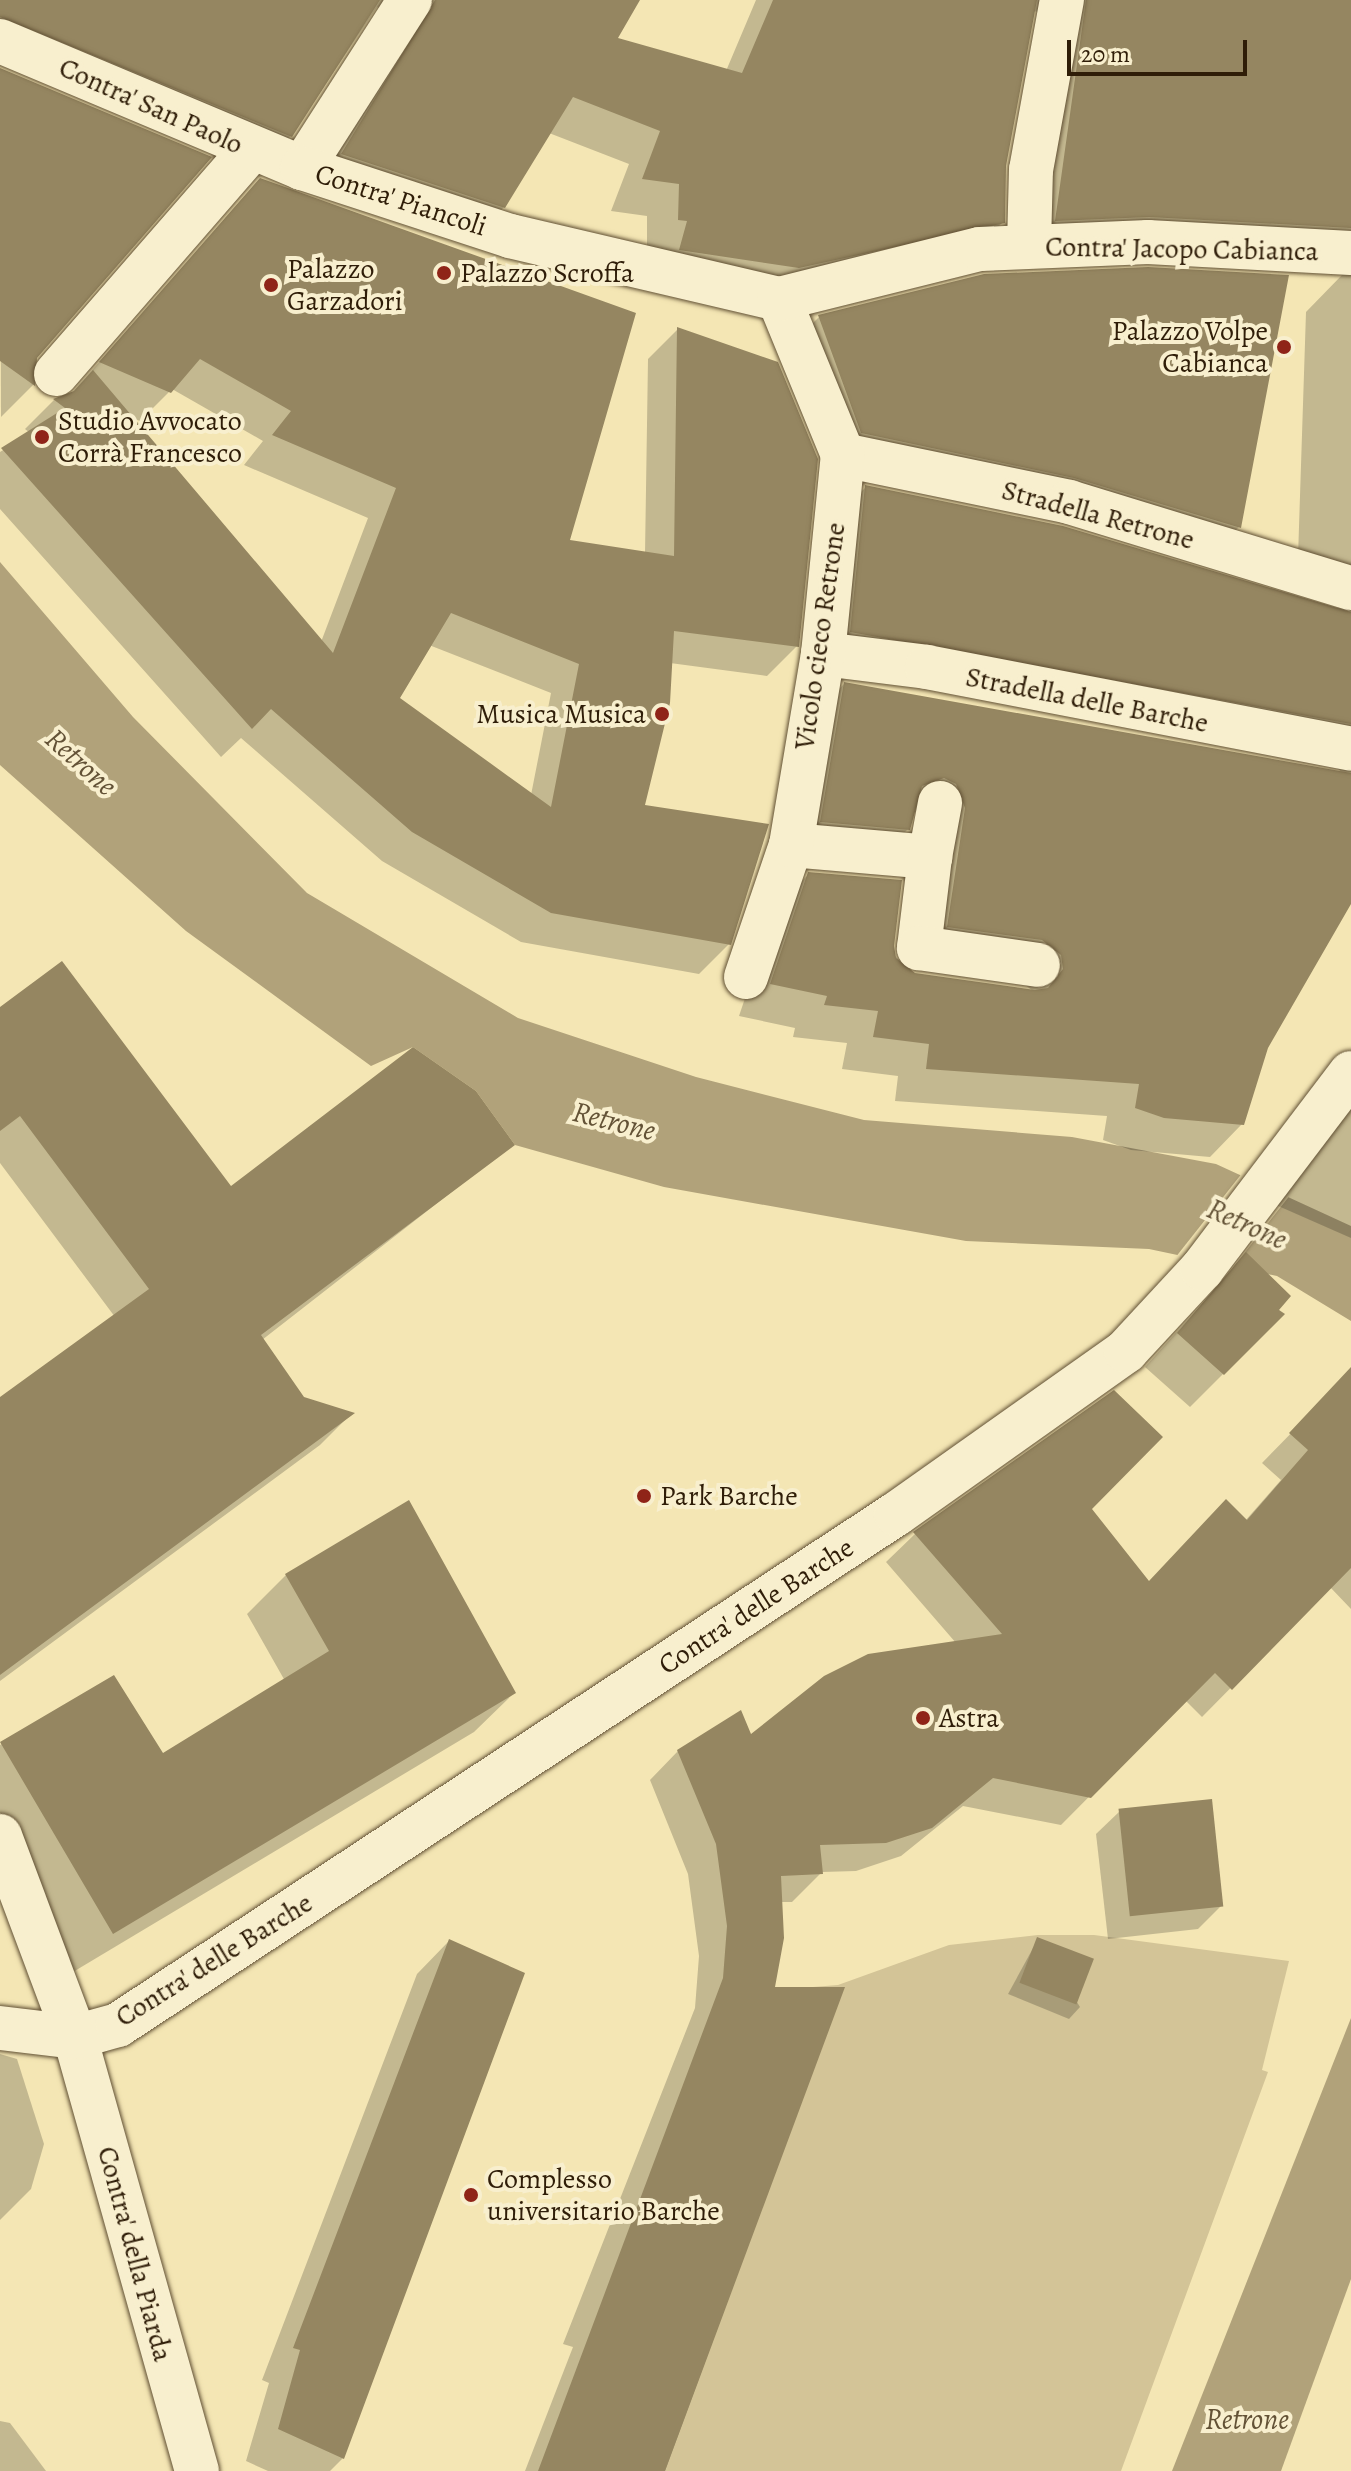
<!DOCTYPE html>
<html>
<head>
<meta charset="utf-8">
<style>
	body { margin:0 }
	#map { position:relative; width:1351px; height:2471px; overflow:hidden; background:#f4e6b4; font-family:Alegreya,serif }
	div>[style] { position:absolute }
	.green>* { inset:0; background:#d3c497 }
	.water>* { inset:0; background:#b1a27a }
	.pier>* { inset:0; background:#f4e6b4 }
	.shadow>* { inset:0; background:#0003 }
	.building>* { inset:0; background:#958661; transform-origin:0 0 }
	.roads { filter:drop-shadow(0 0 2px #604f33) drop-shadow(0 0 2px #604f33) }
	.pedestrian>* { height:44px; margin:-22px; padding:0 22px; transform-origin:22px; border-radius:22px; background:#f8efce }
	.minor>* { height:44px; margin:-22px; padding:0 22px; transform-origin:22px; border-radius:22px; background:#f8efce }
	.dots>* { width:22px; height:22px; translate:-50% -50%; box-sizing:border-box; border:4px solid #f8efce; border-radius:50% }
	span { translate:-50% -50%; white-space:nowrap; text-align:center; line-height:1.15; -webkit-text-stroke:8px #f8efce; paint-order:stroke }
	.street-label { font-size:28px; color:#2f1d08 }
	.poi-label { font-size:28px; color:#2f1d08 }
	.left { translate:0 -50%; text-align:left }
	.right { translate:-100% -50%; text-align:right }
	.water-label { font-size:30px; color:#635236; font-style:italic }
	.scale { position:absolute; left:1067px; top:40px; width:180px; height:36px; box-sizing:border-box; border:4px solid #2f1d08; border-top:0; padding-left:10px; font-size:24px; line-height:28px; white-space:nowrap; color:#2f1d08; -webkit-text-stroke:6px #f8efce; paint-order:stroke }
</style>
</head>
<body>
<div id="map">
	<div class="green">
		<div style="clip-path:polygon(1038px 1935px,1094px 1935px,1289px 1961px,1262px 2070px,1268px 2072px,1121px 2471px,629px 2471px,657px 2417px,813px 1987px,838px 1985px,949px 1945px)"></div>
	</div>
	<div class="water">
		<div style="clip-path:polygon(0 562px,133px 717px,307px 893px,518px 1018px,696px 1077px,864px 1120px,1072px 1137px,1216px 1164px,1351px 1226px,1351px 1321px,1277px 1276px,1149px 1249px,966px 1241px,664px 1187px,515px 1145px,476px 1091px,413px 1047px,371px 1066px,186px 931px,0 765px)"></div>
		<div style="clip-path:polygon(1351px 2018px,1351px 2279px,1281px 2471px,1172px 2471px)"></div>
	</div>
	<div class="pier">
		<div style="clip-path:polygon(1243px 1172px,1291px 1194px,1231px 1270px,1175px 1258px)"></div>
	</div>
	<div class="shadow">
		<div style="clip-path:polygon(0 0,637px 0,615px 39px,726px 71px,756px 0,1351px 0,1351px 900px,1266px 1047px,1242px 1124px,1210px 1157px,1131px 1150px,1103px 1140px,1107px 1116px,895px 1101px,898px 1076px,842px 1069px,847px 1043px,793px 1037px,795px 1028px,739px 1016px,776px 906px,809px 874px,914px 974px,1034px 992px,1009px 972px,915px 959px,923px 816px,913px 811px,908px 829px,875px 862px,789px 854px,812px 717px,844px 684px,1345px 775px,1323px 756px,819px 664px,833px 520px,866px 487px,1339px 613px,1337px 603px,1297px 588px,1306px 312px,1342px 275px,1320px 260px,1023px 253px,1045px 13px,1033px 11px,1004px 165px,1003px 222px,970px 255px,765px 300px,647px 252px,647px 216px,611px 211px,629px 164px,549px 133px,504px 207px,471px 240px,310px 187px,400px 21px,377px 7px,291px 136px,258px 168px,0 60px)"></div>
		<div style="clip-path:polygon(0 70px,35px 357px,33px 385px,1px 417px)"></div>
		<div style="clip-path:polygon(evenodd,261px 180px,567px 541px,645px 554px,648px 359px,677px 330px,797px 646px,767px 676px,670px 663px,643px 807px,729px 944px,699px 974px,521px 942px,382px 861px,241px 738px,221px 757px,0 509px,0 452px,30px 433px,25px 429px,54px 400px,70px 395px,261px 180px,172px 389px,263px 441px,244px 465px,368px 518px,321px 642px,130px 417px,140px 421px,172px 389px,261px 180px,429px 645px,551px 693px,531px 795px,397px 699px,429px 645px)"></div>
		<div style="clip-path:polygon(819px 317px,1239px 527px,1209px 557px,831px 463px,789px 347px)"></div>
		<div style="clip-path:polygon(0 1010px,230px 1188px,513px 1144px,262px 1340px,302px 1399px,351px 1414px,320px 1445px,0 1681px,0 1400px,115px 1317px,0 1163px)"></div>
		<div style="clip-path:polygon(1351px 1104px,1351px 1238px,1276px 1205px)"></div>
		<div style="clip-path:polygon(1246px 1255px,1282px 1315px,1190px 1407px,1145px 1367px)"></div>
		<div style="clip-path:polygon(1351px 1372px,1351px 1609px,1330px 1587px,1202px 1717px,1185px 1700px,1061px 1825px,963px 1806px,901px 1856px,856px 1871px,822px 1872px,792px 1902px,781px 1902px,773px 1989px,842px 1989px,665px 2471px,525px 2471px,573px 2347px,563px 2344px,695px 2008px,699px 1956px,688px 1874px,650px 1780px,678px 1751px,751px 1737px,956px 1643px,886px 1562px,915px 1534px,1089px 1508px,1148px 1583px,1245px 1521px,1281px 1480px,1262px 1463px)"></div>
		<div style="clip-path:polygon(286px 1575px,514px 1693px,474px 1732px,73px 1972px,0 1849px,0 1745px,113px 1677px,162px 1755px,285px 1681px,247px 1614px)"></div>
		<div style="clip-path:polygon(1120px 1811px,1222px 1905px,1198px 1929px,1108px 1939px,1096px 1834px)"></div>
		<div style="clip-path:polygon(1038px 1939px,1080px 2007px,1069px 2019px,1008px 1994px)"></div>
		<div style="clip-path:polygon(449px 1941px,343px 2458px,330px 2471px,268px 2471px,246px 2461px,269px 2383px,262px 2380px,417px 1974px)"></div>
		<div style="clip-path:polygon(0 2054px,17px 2059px,44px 2144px,31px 2189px,0 2220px)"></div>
		<div style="clip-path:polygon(0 2421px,10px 2423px,46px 2471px,0 2471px)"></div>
	</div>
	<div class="building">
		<div style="clip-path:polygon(0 0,380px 0,292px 137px,0 17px)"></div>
		<div style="clip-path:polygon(435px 0,640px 0,618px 38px,742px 73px,773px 0,1037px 0,1006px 166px,1005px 223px,799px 268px,679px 250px,687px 221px,678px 220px,679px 184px,642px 179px,660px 131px,573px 97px,505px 208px,341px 154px)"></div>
		<div style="clip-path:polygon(1086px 0,1351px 0,1351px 228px,1149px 217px,1055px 221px)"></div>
		<div style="clip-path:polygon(0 68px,212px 157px,37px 358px,35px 386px,0 361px)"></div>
		<div style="clip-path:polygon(evenodd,260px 178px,636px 313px,570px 540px,674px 556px,677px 327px,778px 362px,818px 459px,799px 647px,674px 631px,670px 703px,645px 805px,769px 824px,731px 945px,551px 913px,412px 832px,271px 709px,252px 729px,1px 448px,65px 408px,53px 399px,74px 391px,93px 370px,333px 653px,396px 488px,272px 435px,291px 411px,200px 359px,171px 393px,99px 362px,260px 178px,451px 613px,579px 664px,551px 807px,400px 698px,451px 613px)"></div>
		<div style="clip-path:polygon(1148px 267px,1289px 275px,1241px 528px,1074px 478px,861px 433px,818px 315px,984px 274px)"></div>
		<div style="clip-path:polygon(865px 485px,1063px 526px,1351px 612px,1351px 724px,850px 632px)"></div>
		<div style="clip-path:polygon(844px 682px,1351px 773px,1351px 904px,1268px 1048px,1244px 1125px,1164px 1118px,1135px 1108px,1139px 1084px,926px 1069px,929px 1044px,873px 1037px,878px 1011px,824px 1005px,827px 996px,770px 984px,808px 872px,902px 880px,894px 946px,896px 958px,915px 973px,1035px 990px,1048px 988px,1063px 969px,1061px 955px,1042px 940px,947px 927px,965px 808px,956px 784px,944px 778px,922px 786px,910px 830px,820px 822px)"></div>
		<div style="clip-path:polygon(62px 961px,231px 1186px,413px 1047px,476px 1091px,515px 1145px,261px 1335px,304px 1397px,355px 1413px,0 1675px,0 1397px,149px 1289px,20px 1116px,0 1131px,0 1007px)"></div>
		<div style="clip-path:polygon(1246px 1252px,1291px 1296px,1279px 1310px,1285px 1314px,1224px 1375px,1177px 1333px)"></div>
		<div style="clip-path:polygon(1351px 1367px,1351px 1568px,1232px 1690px,1215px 1673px,1091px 1798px,993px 1778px,932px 1828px,886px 1843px,820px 1845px,823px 1874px,781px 1876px,784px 1938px,775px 1987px,845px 1987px,665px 2471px,538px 2471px,723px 1978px,727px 1926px,716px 1844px,677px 1750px,741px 1710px,751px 1734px,824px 1676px,868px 1654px,1002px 1634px,913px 1532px,1114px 1390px,1163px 1437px,1092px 1509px,1149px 1581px,1226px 1499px,1247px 1520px,1308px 1450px,1289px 1433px)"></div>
		<div style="clip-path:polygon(409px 1500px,516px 1693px,113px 1934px,0 1742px,114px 1675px,163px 1753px,329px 1651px,285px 1574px)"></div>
		<div style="left:1212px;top:1799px;width:108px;height:94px;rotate:84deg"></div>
		<div style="left:1037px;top:1937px;width:61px;height:49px;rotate:21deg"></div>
		<div style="clip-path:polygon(449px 1939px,525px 1973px,344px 2459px,278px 2429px,300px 2350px,293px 2348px)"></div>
	</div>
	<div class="roads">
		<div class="pedestrian">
			<div style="left:302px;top:168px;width:200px;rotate:-57.3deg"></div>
			<div style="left:1029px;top:245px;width:75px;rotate:-88.5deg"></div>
			<div style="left:1031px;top:170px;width:173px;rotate:-79.7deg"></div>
			<div style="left:56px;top:374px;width:297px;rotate:-49deg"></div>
			<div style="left:843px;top:455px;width:231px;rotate:11.7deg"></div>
			<div style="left:1069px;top:502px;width:295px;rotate:17deg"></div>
			<div style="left:823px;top:654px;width:105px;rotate:7.1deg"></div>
			<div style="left:927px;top:667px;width:432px;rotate:10.9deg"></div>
			<div style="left:791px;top:845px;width:140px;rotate:4.9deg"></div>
			<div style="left:930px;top:857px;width:92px;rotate:96.9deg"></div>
			<div style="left:919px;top:948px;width:120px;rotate:8.1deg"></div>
			<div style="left:930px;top:857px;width:55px;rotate:-79.5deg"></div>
			<div style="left:746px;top:977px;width:139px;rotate:-71.2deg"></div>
			<div style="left:791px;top:845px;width:194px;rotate:-80.5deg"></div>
			<div style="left:823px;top:654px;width:200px;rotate:-84.3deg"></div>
			<div style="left:843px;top:455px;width:169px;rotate:-112.3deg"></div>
		</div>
		<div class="minor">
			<div style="left:0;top:41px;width:328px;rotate:22.8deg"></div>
			<div style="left:302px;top:168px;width:219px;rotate:18.1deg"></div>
			<div style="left:510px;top:236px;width:276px;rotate:13.2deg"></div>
			<div style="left:779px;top:299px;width:207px;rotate:-14deg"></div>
			<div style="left:980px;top:249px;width:168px;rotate:-2.4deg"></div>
			<div style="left:1148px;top:242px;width:203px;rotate:3.1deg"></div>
			<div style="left:0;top:1836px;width:215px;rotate:69.5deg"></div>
			<div style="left:75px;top:2037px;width:451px;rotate:74.3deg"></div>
			<div style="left:0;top:2028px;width:76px;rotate:6.8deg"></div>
			<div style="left:75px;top:2037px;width:45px;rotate:-15.6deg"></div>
			<div style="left:118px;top:2025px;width:931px;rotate:-33.3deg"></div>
			<div style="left:896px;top:1514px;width:282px;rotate:-35.3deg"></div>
			<div style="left:1126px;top:1351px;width:112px;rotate:-47.2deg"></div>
			<div style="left:1202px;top:1269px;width:246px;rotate:-52.8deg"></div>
		</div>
	</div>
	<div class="dots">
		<div style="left:444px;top:273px;background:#8f2418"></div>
		<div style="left:271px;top:285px;background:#8f2418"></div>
		<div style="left:1284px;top:347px;background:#8f2418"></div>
		<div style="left:42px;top:437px;background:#8f2418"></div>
		<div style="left:662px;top:714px;background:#8f2418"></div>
		<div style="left:644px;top:1496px;background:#8f2418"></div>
		<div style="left:923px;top:1718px;background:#8f2418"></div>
		<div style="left:471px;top:2195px;background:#8f2418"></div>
	</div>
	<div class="street-label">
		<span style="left:151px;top:106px;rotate:24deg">Contra' San Paolo</span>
		<span style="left:401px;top:200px;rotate:18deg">Contra' Piancoli</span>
		<span style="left:1182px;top:249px;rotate:1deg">Contra' Jacopo Cabianca</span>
		<span style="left:1098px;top:515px;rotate:15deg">Stradella Retrone</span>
		<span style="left:820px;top:636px;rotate:-82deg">Vicolo cieco Retrone</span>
		<span style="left:1087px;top:700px;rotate:11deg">Stradella delle Barche</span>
		<span style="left:756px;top:1606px;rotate:-33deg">Contra' delle Barche</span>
		<span style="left:214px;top:1960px;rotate:-32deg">Contra' delle Barche</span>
		<span style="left:135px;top:2254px;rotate:75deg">Contra' della Piarda</span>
	</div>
	<div class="poi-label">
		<span class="left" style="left:287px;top:285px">Palazzo<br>Garzadori</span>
		<span class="left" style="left:460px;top:273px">Palazzo Scroffa</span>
		<span class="right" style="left:1268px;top:347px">Palazzo Volpe<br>Cabianca</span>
		<span class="left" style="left:58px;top:437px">Studio Avvocato<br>Corrà Francesco</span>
		<span class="right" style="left:646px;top:714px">Musica Musica</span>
		<span class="left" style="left:660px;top:1496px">Park Barche</span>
		<span class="left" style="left:939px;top:1718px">Astra</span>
		<span class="left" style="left:487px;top:2195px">Complesso<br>universitario Barche</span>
	</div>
	<div class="water-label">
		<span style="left:81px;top:762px;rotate:42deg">Retrone</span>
		<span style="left:614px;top:1121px;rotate:14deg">Retrone</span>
		<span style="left:1247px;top:1224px;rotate:24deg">Retrone</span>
		<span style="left:1247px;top:2419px">Retrone</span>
	</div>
	<div class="scale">20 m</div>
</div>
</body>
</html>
